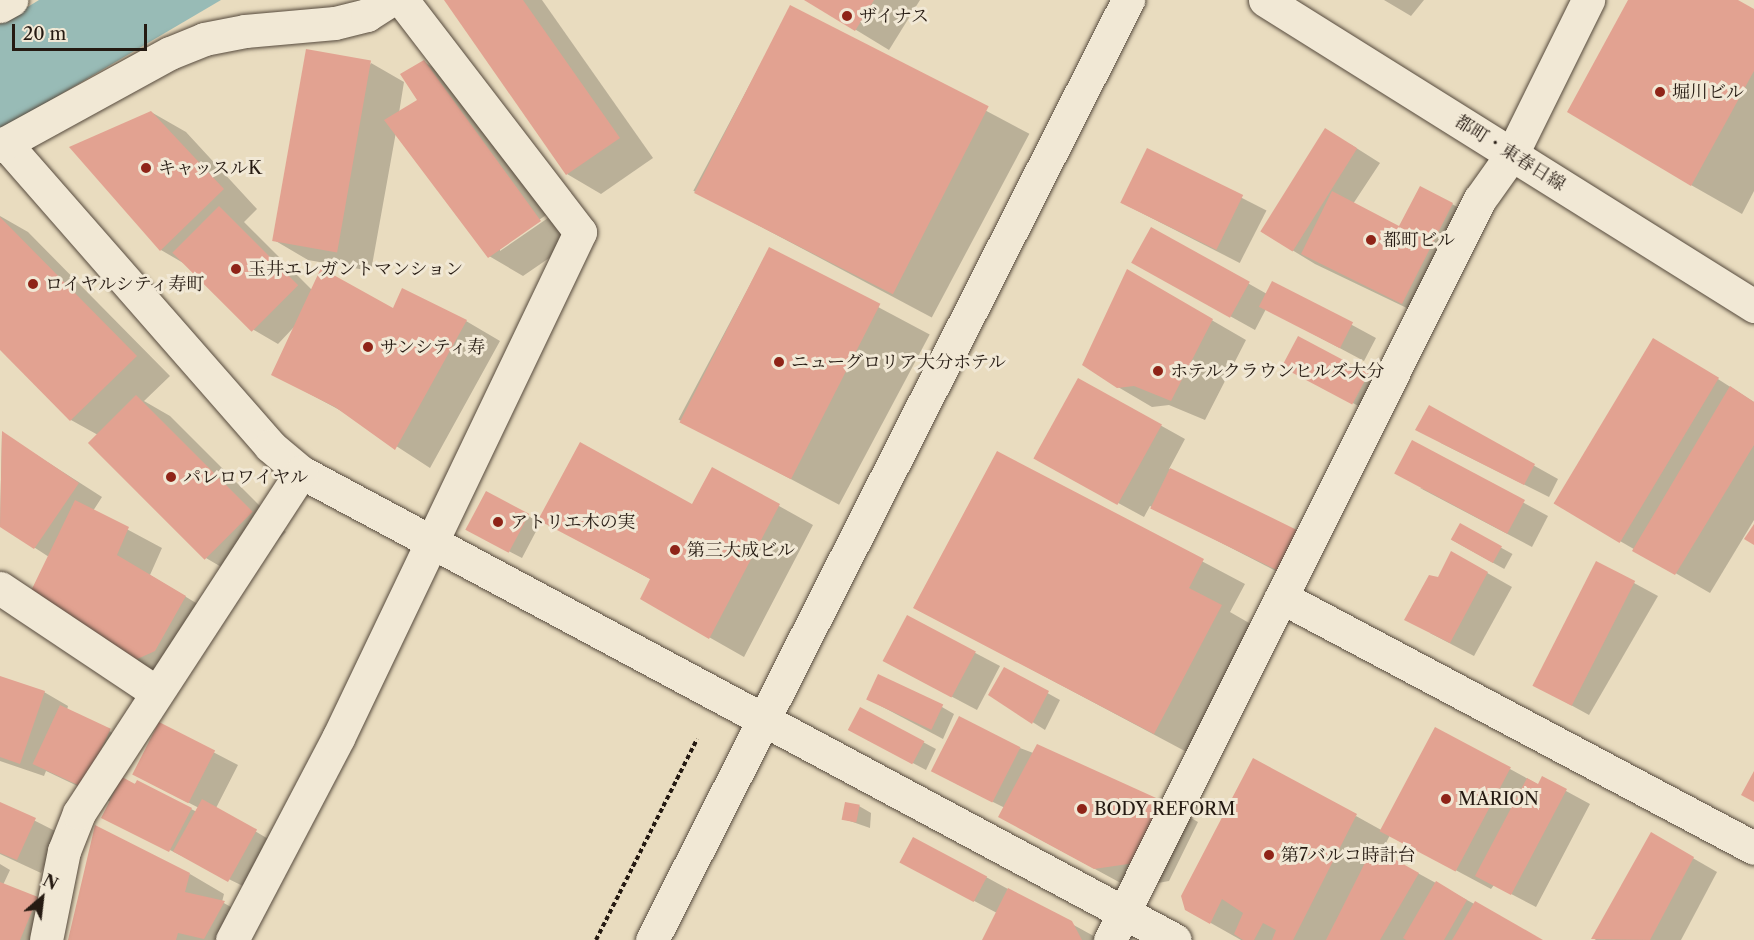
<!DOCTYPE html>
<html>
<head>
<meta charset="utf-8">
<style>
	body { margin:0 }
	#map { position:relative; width:1754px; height:940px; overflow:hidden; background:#e9dcbf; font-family:"Libre Caslon Text","Noto Serif JP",serif }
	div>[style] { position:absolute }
	.water>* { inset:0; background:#98bbb6 }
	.shadow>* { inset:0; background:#0003; transform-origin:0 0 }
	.building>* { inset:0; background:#e2a291; transform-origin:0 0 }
	.path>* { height:4px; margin-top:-2px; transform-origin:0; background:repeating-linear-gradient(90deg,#251a12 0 4.5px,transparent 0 7.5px) }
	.roads { filter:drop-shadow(0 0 2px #564a3d) drop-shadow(0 0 2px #564a3d) }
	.street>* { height:33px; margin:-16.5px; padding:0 16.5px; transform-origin:16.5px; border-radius:16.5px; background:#f1e8d5 }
	.secondary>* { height:33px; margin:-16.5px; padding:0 16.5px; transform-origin:16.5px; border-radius:16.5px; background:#f1e8d5 }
	.dots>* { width:16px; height:16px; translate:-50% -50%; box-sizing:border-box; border:3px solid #f1e8d5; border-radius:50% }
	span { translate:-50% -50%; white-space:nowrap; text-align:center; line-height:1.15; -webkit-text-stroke:6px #f1e8d5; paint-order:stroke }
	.poi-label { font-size:18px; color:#251a12 }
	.left { translate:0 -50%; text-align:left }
	.street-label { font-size:18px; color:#251a12 }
	.north { position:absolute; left:12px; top:868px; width:60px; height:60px; -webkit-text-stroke:4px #f1e8d5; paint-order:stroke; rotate:28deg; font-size:16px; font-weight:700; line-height:24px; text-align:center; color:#251a12 }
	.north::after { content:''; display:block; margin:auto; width:21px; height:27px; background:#251a12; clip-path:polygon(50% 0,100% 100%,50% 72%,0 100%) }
	.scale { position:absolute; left:12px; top:24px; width:135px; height:27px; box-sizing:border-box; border:3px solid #251a12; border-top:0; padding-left:8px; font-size:18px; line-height:21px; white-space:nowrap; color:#251a12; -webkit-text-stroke:4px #f1e8d5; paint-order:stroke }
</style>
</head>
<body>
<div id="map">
	<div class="water">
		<div style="clip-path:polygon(39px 0,221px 0,0 130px,0 24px)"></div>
	</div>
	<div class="shadow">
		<div style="clip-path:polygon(446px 0,542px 0,653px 158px,601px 194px,567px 174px)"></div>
		<div style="clip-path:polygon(807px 0,920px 0,889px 50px)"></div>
		<div style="clip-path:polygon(1384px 0,1424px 0,1411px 16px)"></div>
		<div style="clip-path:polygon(1630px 0,1735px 0,1754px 10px,1754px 191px,1742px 214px,1691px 185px)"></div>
		<div style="left:791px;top:7px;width:270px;height:208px;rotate:28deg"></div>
		<div style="clip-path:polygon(evenodd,424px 62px,458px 82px,574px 241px,523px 276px,489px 256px,396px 132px,371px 271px,308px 260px,274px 240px,371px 63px,404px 82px,399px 113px,419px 101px,424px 62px,546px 215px,548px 218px,500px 251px,500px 248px,546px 215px)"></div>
		<div style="clip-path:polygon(151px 112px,186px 132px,257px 209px,244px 222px,312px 290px,393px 310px,466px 321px,500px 341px,430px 468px,347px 414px,273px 374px,294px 327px,278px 344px,254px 330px,185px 264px,161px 250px)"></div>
		<div style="clip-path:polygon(1350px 144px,1380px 163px,1353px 204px,1399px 228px,1452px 204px,1486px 224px,1436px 322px,1315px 264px,1261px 231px)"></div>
		<div style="left:1148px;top:150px;width:133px;height:59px;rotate:27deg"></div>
		<div style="clip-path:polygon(0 216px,28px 232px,170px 376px,144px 401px,170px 416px,286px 532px,240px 578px,206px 558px,90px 443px,98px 435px,71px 420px,0 348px)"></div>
		<div style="clip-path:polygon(1152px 229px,1267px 294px,1352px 325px,1376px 338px,1364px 361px,1266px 309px,1255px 330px,1158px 276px)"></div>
		<div style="left:769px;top:249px;width:182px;height:193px;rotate:28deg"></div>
		<div style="clip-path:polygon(1127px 271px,1246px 340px,1205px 420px,1169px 405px,1152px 407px,1118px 387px)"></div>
		<div style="clip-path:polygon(1688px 360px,1754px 402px,1754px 520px,1710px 593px,1554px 503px)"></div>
		<div style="clip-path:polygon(1368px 374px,1392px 388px,1378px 416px,1308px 380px)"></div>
		<div style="clip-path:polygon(1079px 380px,1185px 439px,1169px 469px,1298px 533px,1303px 585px,1150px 506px,1144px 517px,1061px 472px)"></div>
		<div style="clip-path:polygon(1429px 407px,1558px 479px,1549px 497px,1441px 443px)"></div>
		<div style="clip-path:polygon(2px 433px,102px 497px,93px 511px,162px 548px,150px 575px,219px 617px,168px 679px,134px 659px,49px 557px,0 525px)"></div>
		<div style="clip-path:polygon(581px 444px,693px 506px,713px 469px,813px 525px,744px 657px,642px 599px,652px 580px,542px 520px,522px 558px,480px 536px,487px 493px,539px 522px)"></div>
		<div style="clip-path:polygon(997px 453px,1245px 584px,1230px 612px,1263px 631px,1196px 757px,915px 607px)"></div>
		<div style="clip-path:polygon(1420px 488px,1524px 503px,1548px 516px,1532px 547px)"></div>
		<div style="left:1460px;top:525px;width:60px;height:17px;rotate:29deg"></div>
		<div style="clip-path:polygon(1452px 553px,1512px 587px,1474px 656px,1430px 633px,1439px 578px)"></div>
		<div style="clip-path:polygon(1597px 563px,1658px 596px,1589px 715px,1549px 693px)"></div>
		<div style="clip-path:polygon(907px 617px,1000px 666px,977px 710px,909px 674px)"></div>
		<div style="clip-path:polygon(1004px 669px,1060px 700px,1045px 730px,990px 695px)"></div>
		<div style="clip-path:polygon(0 678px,44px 692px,68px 706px,67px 710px,135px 744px,115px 794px,138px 782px,197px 812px,199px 808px,135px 775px,159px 724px,238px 765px,216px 808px,280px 846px,259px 894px,103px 817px,111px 802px,46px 771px,44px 776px,0 761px)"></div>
		<div style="clip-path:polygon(879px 705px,942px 707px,954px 714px,943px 739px)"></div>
		<div style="clip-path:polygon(861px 709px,936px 749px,926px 770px,862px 736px)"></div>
		<div style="clip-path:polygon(1020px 748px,1165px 803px,1198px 822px,1169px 881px,1130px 888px,1034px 836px,1005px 808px,957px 784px)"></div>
		<div style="clip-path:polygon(1510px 769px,1539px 785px,1566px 791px,1590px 804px,1536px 907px,1494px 885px,1491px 889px,1390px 835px,1381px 853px,1540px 940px,1241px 940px,1186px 909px,1356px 816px,1383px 831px)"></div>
		<div style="clip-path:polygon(0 803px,59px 833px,41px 873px,0 854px)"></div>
		<div style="clip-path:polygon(859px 806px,871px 813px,870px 828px,844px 819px)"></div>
		<div style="clip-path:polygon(1651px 834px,1717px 872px,1681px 940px,1596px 940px,1593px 938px)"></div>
		<div style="clip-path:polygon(0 864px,10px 870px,3px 885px,61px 912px,50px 940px,0 940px)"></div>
		<div style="clip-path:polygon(190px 874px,224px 894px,222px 902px,258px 922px,248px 940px,70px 940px)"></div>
		<div style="clip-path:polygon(925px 875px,986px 877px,1101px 940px,983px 940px,997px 913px)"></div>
	</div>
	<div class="building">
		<div style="clip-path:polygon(444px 0,523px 0,620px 138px,566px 175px)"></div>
		<div style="clip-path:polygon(804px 0,874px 0,855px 31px)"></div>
		<div style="clip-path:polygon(1628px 0,1738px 0,1754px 9px,1754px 71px,1691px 186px,1567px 112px)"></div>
		<div style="left:790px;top:5px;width:223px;height:211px;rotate:27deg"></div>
		<div style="left:306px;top:49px;width:66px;height:195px;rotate:10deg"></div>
		<div style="clip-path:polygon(424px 60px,541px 221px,488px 258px,384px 120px,417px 100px,400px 74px)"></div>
		<div style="clip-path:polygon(151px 111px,224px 189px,160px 251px,69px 147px)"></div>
		<div style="left:1325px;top:128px;width:38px;height:122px;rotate:32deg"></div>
		<div style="left:1147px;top:148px;width:107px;height:61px;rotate:26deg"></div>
		<div style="clip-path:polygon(1420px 186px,1453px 203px,1402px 304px,1301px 254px,1332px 191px,1399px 226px)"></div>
		<div style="left:219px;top:206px;width:112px;height:66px;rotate:45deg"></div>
		<div style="clip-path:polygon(0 217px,137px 356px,70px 421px,0 350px)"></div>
		<div style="left:1151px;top:227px;width:113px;height:41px;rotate:29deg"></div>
		<div style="left:769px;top:247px;width:125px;height:197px;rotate:27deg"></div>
		<div style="clip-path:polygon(321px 268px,393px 308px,402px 288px,467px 320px,395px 450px,335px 407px,271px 375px)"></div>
		<div style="clip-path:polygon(1127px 269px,1213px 319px,1171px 401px,1134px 386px,1117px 388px,1082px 365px)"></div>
		<div style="left:1272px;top:281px;width:91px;height:29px;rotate:27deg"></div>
		<div style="left:1298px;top:336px;width:80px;height:35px;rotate:28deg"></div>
		<div style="left:1653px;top:338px;width:77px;height:193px;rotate:31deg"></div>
		<div style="left:1078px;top:378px;width:96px;height:92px;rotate:29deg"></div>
		<div style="clip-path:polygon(1730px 386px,1754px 402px,1754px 445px,1675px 575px,1632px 551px)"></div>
		<div style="left:136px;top:395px;width:165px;height:68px;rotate:45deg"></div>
		<div style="clip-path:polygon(1429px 405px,1535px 464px,1524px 485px,1415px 430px)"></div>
		<div style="clip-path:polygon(2px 431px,79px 483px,34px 549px,0 527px)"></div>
		<div style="left:1412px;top:440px;width:128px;height:38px;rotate:28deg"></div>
		<div style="clip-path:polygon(580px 442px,692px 504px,712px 467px,780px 504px,709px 639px,640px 599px,650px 579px,538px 520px)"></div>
		<div style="clip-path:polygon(997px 451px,1204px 559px,1189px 588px,1222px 605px,1154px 734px,913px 608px)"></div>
		<div style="left:1170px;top:468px;width:144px;height:45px;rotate:26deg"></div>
		<div style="left:486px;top:491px;width:49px;height:44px;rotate:28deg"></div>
		<div style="clip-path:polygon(75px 500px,129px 527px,117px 555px,186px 596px,155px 651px,133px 661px,29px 595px)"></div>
		<div style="left:1460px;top:523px;width:48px;height:19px;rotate:29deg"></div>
		<div style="clip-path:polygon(1754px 524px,1754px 545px,1744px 539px)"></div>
		<div style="clip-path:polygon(1451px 551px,1488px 572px,1450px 643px,1404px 620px,1429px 575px,1438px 577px)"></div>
		<div style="left:1596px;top:561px;width:44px;height:140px;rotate:27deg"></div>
		<div style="left:907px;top:615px;width:78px;height:52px;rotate:28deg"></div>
		<div style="clip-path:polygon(1004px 667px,1049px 691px,1032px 724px,988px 695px)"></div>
		<div style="left:878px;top:674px;width:72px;height:28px;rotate:25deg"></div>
		<div style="clip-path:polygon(0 676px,45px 691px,20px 764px,0 757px)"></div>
		<div style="left:60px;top:705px;width:56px;height:65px;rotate:25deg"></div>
		<div style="left:860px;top:707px;width:73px;height:26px;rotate:28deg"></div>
		<div style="left:959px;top:716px;width:69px;height:62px;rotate:27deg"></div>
		<div style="left:159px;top:722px;width:63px;height:59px;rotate:27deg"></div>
		<div style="left:1435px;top:727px;width:86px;height:118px;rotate:28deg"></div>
		<div style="clip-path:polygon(1037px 744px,1165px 802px,1135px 863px,1094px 869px,998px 817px)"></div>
		<div style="clip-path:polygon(1253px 758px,1357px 814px,1293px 940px,1272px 940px,1276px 930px,1263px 923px,1254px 940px,1243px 940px,1234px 934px,1243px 913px,1222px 899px,1210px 924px,1185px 910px,1181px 896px)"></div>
		<div style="clip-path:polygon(1754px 771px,1754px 802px,1741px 795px)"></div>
		<div style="clip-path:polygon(1542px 776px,1567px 789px,1511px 895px,1475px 876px,1527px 778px,1538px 784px)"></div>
		<div style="clip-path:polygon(122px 777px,135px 784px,137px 780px,192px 808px,169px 852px,101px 818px)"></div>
		<div style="left:202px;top:799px;width:63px;height:60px;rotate:29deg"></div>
		<div style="clip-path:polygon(0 802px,36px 818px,17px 860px,0 853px)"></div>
		<div style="left:845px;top:802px;width:15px;height:18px;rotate:11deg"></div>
		<div style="clip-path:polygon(95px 825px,190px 873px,185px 892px,225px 901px,204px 939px,178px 933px,176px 940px,68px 940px)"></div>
		<div style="clip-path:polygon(1651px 832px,1694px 857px,1650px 940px,1591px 939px)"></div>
		<div style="left:913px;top:837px;width:84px;height:29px;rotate:28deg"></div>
		<div style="clip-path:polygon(1373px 847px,1419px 873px,1380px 940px,1326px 940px)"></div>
		<div style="clip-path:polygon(1436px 881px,1467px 900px,1444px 940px,1406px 940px,1403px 938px)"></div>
		<div style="clip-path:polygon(0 882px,38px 897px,20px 940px,0 940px)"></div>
		<div style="clip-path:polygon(1008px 888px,1072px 921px,1082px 940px,982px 940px)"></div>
		<div style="clip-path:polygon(1475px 901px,1543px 940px,1452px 940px)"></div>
	</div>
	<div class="path">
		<div style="left:596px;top:940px;width:225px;rotate:-63.3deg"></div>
	</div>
	<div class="roads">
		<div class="street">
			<div style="left:0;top:6px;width:13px;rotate:-29deg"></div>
			<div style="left:5px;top:143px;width:403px;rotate:48.8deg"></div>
			<div style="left:270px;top:446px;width:40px;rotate:40deg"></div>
			<div style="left:301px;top:472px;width:991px;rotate:28.17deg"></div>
			<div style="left:0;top:146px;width:194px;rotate:-28.7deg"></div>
			<div style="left:170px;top:53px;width:37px;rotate:-22deg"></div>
			<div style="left:204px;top:39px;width:42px;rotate:-11deg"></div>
			<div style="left:245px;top:31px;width:90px;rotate:-5.1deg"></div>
			<div style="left:335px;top:23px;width:33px;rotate:-14deg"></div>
			<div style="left:367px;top:15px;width:27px;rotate:-33deg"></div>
			<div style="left:0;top:588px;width:187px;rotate:33.7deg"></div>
			<div style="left:1281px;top:597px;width:535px;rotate:27.95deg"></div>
			<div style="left:46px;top:940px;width:91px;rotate:-78.6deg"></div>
			<div style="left:64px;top:851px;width:41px;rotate:-68.5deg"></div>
			<div style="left:79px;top:813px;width:407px;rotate:-56.9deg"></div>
			<div style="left:232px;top:940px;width:228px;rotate:-62.3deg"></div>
			<div style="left:338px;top:738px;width:561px;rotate:-64.44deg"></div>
			<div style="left:580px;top:232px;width:292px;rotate:-127.5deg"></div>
			<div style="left:1110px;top:940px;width:828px;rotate:-63.47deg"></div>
			<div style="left:1480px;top:199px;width:55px;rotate:-54.6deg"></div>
			<div style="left:1512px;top:154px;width:172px;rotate:-63.7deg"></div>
		</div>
		<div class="secondary">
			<div style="left:1265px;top:0;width:577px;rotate:32.04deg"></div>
			<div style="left:652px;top:940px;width:1054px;rotate:-63.14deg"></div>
		</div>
	</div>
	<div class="dots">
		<div style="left:847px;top:16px;background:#8f2418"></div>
		<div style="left:1660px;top:92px;background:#8f2418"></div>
		<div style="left:146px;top:168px;background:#8f2418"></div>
		<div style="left:1371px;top:240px;background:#8f2418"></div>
		<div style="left:236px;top:269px;background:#8f2418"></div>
		<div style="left:33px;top:284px;background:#8f2418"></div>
		<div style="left:368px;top:347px;background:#8f2418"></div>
		<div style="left:779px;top:362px;background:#8f2418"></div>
		<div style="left:1158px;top:371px;background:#8f2418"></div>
		<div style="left:171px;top:477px;background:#8f2418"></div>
		<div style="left:498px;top:522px;background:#8f2418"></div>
		<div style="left:675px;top:550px;background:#8f2418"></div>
		<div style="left:1446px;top:799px;background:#8f2418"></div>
		<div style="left:1082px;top:809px;background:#8f2418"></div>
		<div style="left:1269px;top:855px;background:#8f2418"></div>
	</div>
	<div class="poi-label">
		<span class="left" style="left:859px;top:16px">ザイナス</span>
		<span class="left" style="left:1672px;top:92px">堀川ビル</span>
		<span class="left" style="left:158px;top:168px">キャッスルK</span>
		<span class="left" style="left:1383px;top:240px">都町ビル</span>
		<span class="left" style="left:248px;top:269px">玉井エレガントマンション</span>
		<span class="left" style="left:45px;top:284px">ロイヤルシティ寿町</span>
		<span class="left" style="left:380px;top:347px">サンシティ寿</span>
		<span class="left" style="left:791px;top:362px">ニューグロリア大分ホテル</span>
		<span class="left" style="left:1170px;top:371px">ホテルクラウンヒルズ大分</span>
		<span class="left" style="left:183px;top:477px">パレロワイヤル</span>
		<span class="left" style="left:510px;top:522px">アトリエ木の実</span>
		<span class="left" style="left:687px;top:550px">第三大成ビル</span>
		<span class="left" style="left:1458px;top:799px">MARION</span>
		<span class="left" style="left:1094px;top:809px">BODY REFORM</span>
		<span class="left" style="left:1281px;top:855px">第7バルコ時計台</span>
	</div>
	<div class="street-label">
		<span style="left:1510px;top:153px;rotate:32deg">都町・東春日線</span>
	</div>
	<div class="north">N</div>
	<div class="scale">20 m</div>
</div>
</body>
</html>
